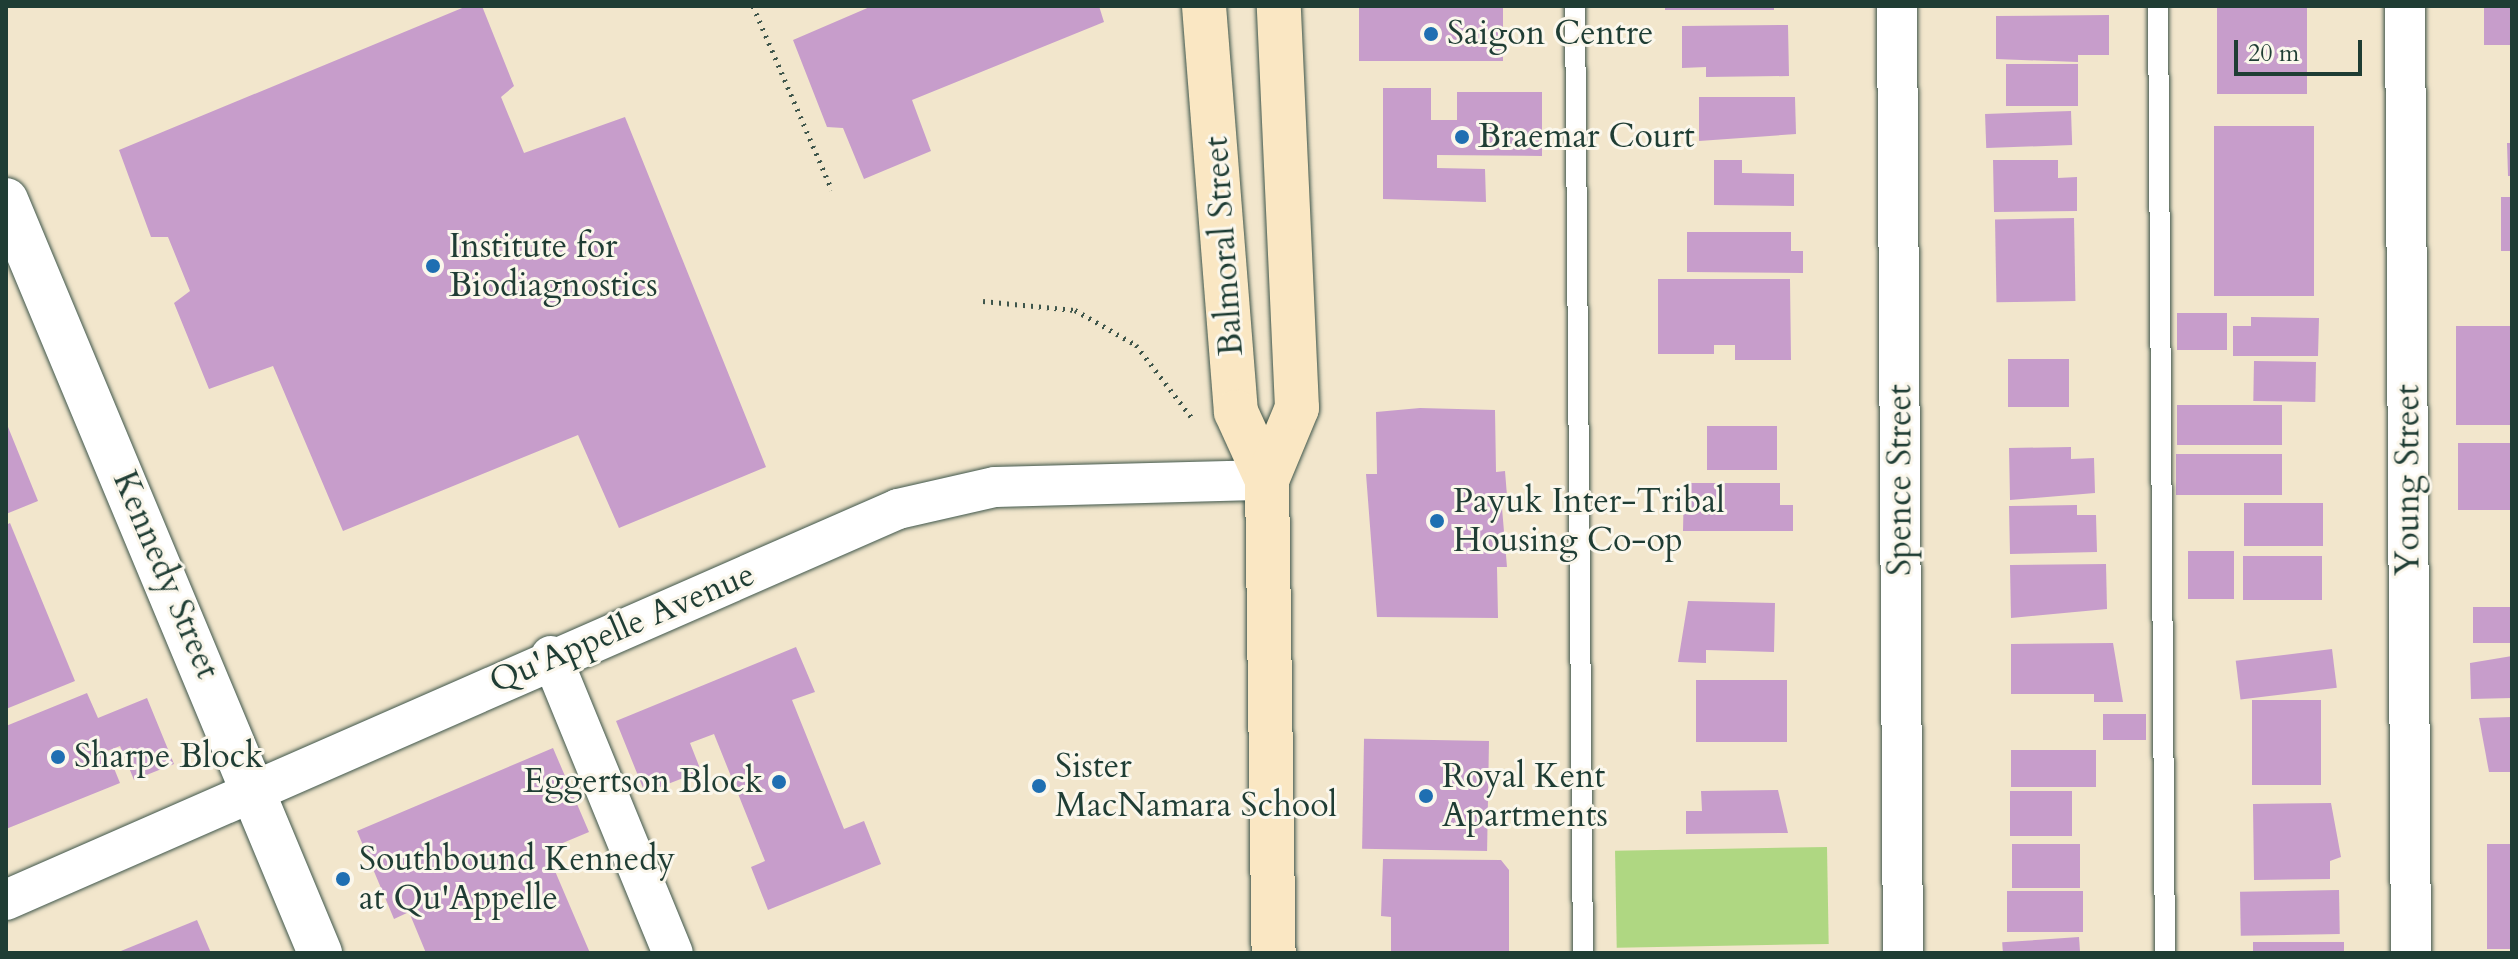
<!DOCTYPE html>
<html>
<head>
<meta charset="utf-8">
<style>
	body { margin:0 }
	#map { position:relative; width:2518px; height:959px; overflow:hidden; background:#f2e6cc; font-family:Cardo,serif }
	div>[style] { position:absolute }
	.green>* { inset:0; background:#afd782; transform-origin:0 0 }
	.building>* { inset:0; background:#c79dcb; transform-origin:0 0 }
	.path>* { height:5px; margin-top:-2.5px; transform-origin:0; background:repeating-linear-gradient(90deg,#3f564b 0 2px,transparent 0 8px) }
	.roads { filter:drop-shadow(0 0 2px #3f564b) drop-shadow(0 0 2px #3f564b) }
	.service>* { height:20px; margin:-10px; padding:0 10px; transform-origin:10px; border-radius:10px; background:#fff }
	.minor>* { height:40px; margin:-20px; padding:0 20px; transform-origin:20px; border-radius:20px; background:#fff }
	.tertiary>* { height:44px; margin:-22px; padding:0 22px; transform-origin:22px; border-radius:22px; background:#fff }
	.secondary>* { height:44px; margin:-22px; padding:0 22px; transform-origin:22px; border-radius:22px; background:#fae7c3 }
	.dots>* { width:22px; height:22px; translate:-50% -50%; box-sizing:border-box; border:4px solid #fbf7ec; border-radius:50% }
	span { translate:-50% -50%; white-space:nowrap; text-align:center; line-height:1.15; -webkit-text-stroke:6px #fbf7ec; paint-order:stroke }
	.poi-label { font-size:34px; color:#1f3d34 }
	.left { translate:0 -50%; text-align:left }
	.right { translate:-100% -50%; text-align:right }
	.street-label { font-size:34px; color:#1f3d34 }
	.frame { position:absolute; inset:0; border:8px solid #1f3d34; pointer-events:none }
	.scale { position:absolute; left:2234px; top:40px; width:128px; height:36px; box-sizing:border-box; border:4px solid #1f3d34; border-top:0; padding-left:10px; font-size:24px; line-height:28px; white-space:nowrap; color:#1f3d34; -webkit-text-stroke:6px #fbf7ec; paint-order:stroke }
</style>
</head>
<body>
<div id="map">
	<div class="green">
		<div style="left:1827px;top:847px;width:97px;height:212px;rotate:89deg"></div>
	</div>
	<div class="building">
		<div style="clip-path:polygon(467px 6px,482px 6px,514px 86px,501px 97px,524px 153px,625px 117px,766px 467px,619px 528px,578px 435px,343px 531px,273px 366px,209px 389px,174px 303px,190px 291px,168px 237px,151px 237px,119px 150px)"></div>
		<div style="clip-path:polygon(872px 6px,1099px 6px,1104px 22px,912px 100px,931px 151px,864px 179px,843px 128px,827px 127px,793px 40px)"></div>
		<div style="left:1359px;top:6px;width:144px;height:55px"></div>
		<div style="left:1665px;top:6px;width:109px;height:4px"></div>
		<div style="left:2217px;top:6px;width:90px;height:88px"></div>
		<div style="left:2484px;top:6px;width:28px;height:39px"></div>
		<div style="clip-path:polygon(2109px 15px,2109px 55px,2078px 55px,2078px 62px,1996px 59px,1996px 16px)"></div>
		<div style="clip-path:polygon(1788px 25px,1789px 76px,1706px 77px,1706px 67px,1682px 68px,1682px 26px)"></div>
		<div style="left:2078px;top:64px;width:42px;height:72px;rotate:90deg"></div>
		<div style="clip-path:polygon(1383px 88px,1431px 88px,1431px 120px,1457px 120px,1457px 92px,1542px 92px,1542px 156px,1437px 155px,1437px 168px,1485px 169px,1486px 202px,1383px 199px)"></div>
		<div style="clip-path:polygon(1699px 97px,1795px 97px,1796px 134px,1699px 141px)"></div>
		<div style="left:2071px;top:111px;width:34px;height:86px;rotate:88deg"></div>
		<div style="left:2314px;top:126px;width:170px;height:100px;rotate:90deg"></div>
		<div style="clip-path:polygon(2507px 143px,2512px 143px,2512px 176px,2508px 176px)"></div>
		<div style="clip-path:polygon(1714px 160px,1742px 160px,1742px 173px,1794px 174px,1794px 206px,1714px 205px)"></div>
		<div style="clip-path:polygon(1993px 160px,2058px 160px,2058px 178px,2077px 177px,2077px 211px,1994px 212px)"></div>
		<div style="left:2501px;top:197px;width:11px;height:54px"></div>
		<div style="left:2074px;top:218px;width:83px;height:79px;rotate:89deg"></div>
		<div style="clip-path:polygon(1687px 232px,1791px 232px,1791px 251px,1803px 251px,1803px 273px,1687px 272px)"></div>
		<div style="clip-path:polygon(1658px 279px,1790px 279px,1791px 360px,1735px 360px,1735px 345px,1714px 345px,1714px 354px,1658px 354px)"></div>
		<div style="left:2177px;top:313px;width:50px;height:37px"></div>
		<div style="clip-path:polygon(2251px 317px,2319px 318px,2318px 356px,2233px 356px,2233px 326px,2251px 326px)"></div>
		<div style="left:2456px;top:326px;width:54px;height:99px"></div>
		<div style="left:2069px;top:359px;width:48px;height:61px;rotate:90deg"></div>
		<div style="left:2254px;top:361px;width:62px;height:40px;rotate:1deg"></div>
		<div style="left:2177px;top:405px;width:105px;height:40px"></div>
		<div style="clip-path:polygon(1420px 408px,1495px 410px,1496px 472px,1505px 471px,1507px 496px,1501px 496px,1507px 567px,1497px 567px,1498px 618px,1377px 617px,1366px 474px,1377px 474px,1376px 412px)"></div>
		<div style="clip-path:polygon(6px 422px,38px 501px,6px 514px)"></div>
		<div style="left:1707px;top:426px;width:70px;height:44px"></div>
		<div style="left:2458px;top:443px;width:54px;height:67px"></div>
		<div style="clip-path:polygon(2071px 447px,2071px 459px,2094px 458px,2095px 493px,2010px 500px,2009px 448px)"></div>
		<div style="left:2282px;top:454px;width:41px;height:106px;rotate:90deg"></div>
		<div style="clip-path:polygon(1684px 483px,1780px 483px,1780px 505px,1793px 505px,1793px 531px,1683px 531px)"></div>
		<div style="left:2244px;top:503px;width:79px;height:43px"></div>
		<div style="clip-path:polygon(2077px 505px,2077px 515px,2096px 515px,2097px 552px,2010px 554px,2009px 506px)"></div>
		<div style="clip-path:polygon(10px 523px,75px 681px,6px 709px,6px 525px)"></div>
		<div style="left:2188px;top:551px;width:46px;height:48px"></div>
		<div style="left:2243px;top:556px;width:79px;height:44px"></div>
		<div style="clip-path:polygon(2106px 564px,2107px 609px,2011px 618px,2010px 565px)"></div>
		<div style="clip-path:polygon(1688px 601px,1775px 603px,1774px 652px,1706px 650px,1706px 663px,1678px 662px)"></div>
		<div style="left:2512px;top:607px;width:36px;height:39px;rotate:90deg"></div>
		<div style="clip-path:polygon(2113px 643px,2123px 702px,2094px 702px,2094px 694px,2011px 694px,2011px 644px)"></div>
		<div style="clip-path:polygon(796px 647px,815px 692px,792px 700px,844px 829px,864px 821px,881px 864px,768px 910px,751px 867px,765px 861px,714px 734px,690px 743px,701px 771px,645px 793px,616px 721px)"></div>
		<div style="left:2332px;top:649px;width:39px;height:97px;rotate:83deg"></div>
		<div style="clip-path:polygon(2512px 656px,2512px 698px,2471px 699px,2470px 663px)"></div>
		<div style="left:1696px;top:680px;width:91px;height:62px"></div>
		<div style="clip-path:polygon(87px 693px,98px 718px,147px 698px,174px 764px,134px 780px,120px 746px,107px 751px,120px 783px,6px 829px,6px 726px)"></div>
		<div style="left:2321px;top:700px;width:85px;height:69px;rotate:90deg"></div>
		<div style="left:2146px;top:714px;width:26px;height:43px;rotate:90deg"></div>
		<div style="clip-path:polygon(2512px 717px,2512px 772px,2489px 772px,2479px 718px)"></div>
		<div style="left:1489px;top:741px;width:110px;height:125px;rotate:91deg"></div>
		<div style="clip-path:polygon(553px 748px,589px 832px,546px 850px,590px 953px,426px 953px,409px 912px,394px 919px,357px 831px)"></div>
		<div style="left:2011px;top:750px;width:85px;height:37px"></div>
		<div style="clip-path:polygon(1778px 790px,1788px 833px,1686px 834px,1686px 811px,1702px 811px,1701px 791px)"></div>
		<div style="left:2072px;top:791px;width:45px;height:62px;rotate:90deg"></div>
		<div style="clip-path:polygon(2331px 803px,2341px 857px,2330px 861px,2330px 879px,2254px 880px,2253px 804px)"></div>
		<div style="left:2012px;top:844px;width:68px;height:44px"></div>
		<div style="left:2512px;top:844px;width:105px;height:25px;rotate:90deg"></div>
		<div style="clip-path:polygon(1383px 859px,1501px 860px,1509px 870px,1509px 953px,1391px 953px,1391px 917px,1381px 916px)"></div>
		<div style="left:2339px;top:890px;width:44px;height:99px;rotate:89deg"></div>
		<div style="left:2083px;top:891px;width:41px;height:76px;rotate:90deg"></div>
		<div style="clip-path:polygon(197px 920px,211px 953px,116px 953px)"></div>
		<div style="left:2079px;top:937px;width:16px;height:77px;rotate:86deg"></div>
		<div style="left:2253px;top:942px;width:91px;height:11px"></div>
	</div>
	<div class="path">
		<div style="left:753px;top:6px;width:200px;rotate:66.8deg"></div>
		<div style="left:983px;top:301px;width:92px;rotate:5.6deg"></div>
		<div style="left:1075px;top:310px;width:70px;rotate:29.8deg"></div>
		<div style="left:1136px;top:345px;width:92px;rotate:52.5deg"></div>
	</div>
	<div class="roads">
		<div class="service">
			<div style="left:1575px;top:6px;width:947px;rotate:89.52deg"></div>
			<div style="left:2158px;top:6px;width:947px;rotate:89.58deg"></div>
		</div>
		<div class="minor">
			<div style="left:1897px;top:6px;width:947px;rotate:89.64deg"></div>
			<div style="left:2405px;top:6px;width:947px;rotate:89.64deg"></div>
			<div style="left:551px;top:656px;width:321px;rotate:67.7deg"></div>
			<div style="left:6px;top:900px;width:974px;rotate:-23.67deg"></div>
			<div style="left:898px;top:509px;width:99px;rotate:-12.8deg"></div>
			<div style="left:995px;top:487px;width:272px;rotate:-1.5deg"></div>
		</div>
		<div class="tertiary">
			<div style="left:6px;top:200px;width:816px;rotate:67.36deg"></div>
		</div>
		<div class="secondary">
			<div style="left:1204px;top:6px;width:407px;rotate:85.5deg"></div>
			<div style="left:1236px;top:412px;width:75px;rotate:65.5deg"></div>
			<div style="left:1267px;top:480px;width:473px;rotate:89.2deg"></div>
			<div style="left:1267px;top:480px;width:78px;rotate:-67.4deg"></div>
			<div style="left:1297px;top:408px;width:402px;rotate:-92.6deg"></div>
		</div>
	</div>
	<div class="dots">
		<div style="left:1431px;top:34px;background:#1f6fb2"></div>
		<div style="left:1462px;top:137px;background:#1f6fb2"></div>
		<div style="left:433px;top:266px;background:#1f6fb2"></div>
		<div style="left:1437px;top:521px;background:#1f6fb2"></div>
		<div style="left:58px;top:757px;background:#1f6fb2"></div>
		<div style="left:779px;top:782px;background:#1f6fb2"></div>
		<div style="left:1039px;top:786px;background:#1f6fb2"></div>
		<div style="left:1426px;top:796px;background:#1f6fb2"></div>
		<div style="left:343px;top:879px;background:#1f6fb2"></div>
	</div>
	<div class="poi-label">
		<span class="left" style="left:1447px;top:34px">Saigon Centre</span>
		<span class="left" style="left:1478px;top:137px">Braemar Court</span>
		<span class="left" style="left:449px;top:266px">Institute for<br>Biodiagnostics</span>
		<span class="left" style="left:1453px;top:521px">Payuk Inter-Tribal<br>Housing Co-op</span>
		<span class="left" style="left:74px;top:757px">Sharpe Block</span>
		<span class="left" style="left:1055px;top:786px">Sister<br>MacNamara School</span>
		<span class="left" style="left:1442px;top:796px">Royal Kent<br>Apartments</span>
		<span class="right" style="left:763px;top:782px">Eggertson Block</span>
		<span class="left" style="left:359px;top:879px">Southbound Kennedy<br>at Qu'Appelle</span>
	</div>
	<div class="street-label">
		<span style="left:1224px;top:246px;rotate:-94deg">Balmoral Street</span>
		<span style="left:1900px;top:480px;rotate:-90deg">Spence Street</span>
		<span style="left:2408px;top:480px;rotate:-90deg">Young Street</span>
		<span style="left:166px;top:575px;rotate:67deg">Kennedy Street</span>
		<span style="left:622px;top:628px;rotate:-23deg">Qu'Appelle Avenue</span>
	</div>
	<div class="frame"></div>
	<div class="scale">20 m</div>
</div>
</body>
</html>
